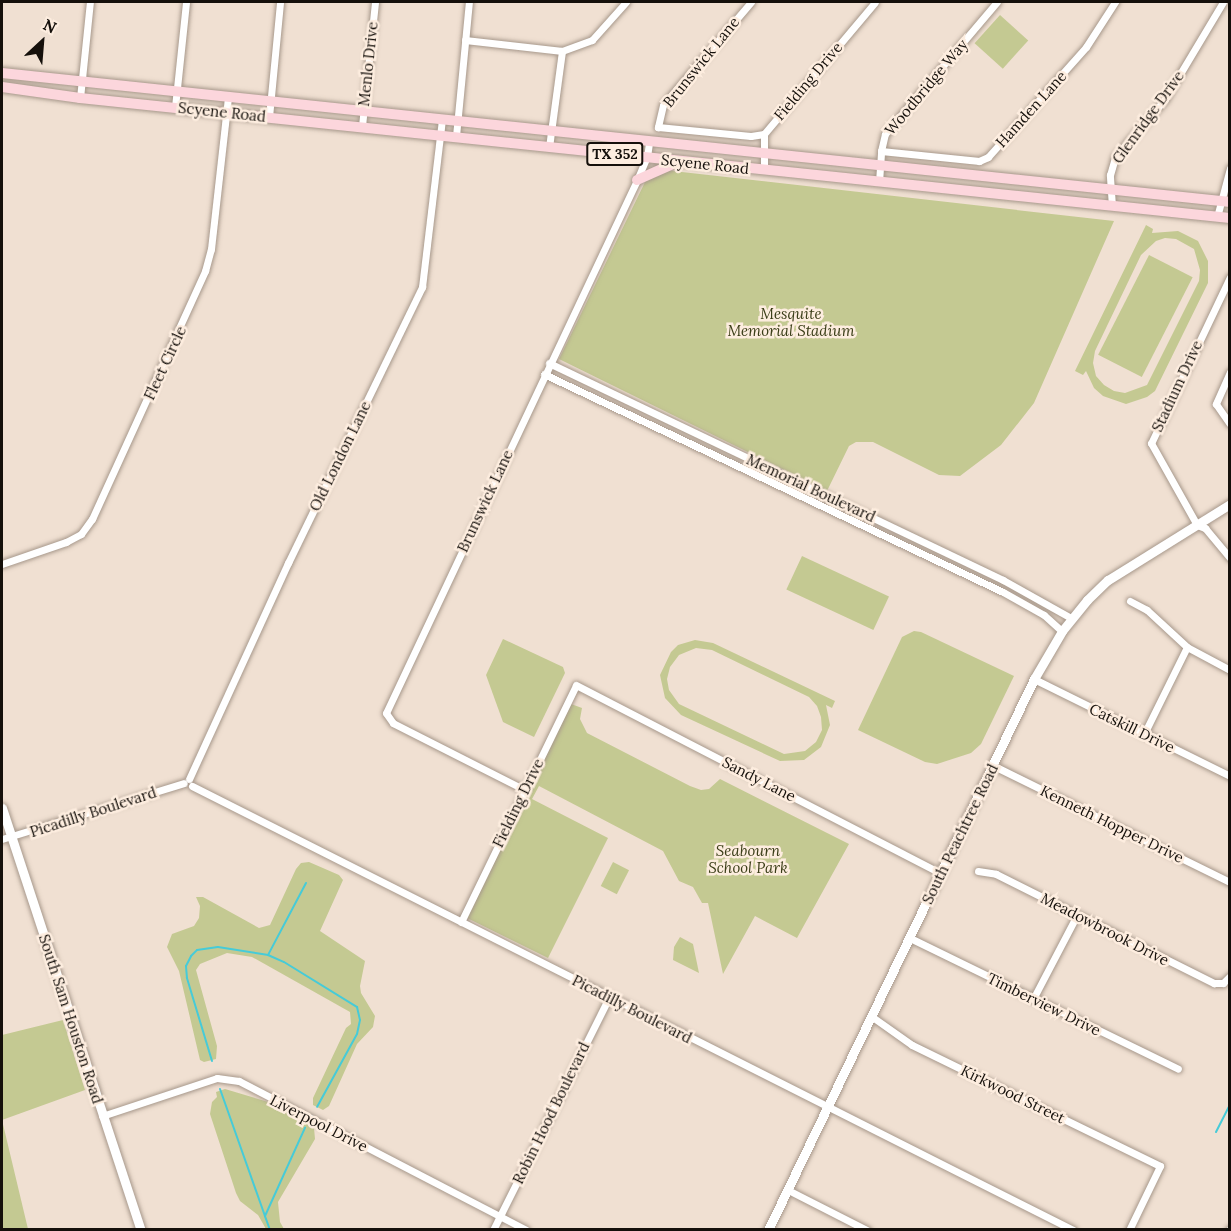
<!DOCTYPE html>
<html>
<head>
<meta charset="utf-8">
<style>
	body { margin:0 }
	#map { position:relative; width:1231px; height:1231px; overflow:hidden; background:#f0e0d2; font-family:Lora,serif }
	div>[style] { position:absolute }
	.green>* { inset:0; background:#c4c992; transform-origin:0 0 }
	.stream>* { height:2px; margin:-1px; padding:0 1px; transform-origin:1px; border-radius:1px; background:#46cbd8 }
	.roads { filter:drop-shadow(0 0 2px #a7988b) drop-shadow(0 0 2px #a7988b) }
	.street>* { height:7px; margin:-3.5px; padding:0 3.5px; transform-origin:3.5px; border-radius:3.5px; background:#fff }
	.secondary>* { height:9px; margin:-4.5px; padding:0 4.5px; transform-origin:4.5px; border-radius:4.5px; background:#fff }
	.primary>* { height:10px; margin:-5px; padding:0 5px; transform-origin:5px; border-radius:5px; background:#fcd6dc }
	span { translate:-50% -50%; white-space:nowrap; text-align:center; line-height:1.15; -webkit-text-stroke:5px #fdeddf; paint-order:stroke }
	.shield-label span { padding:2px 4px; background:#fdeddf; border:2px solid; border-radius:4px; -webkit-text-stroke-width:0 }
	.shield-label { font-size:14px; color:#15100b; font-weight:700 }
	.street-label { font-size:15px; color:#15100b }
	.park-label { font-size:15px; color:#3a3d17; font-style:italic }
	.frame { position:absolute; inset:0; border:3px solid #15100b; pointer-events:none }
	.north { position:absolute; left:12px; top:12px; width:60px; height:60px; -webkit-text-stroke:4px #fdeddf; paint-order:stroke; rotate:26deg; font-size:16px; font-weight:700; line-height:24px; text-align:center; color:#15100b }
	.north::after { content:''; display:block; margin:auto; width:21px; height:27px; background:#15100b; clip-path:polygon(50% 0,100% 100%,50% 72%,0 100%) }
</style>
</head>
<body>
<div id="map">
	<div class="green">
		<div style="left:1000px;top:15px;width:38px;height:38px;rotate:42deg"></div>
		<div style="clip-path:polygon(664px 170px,1114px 221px,1034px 403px,1001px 445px,960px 476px,939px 475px,873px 442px,856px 442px,849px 446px,827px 491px,559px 359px,646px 180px)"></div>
		<div style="clip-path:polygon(evenodd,1146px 225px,1153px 229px,1152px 233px,1178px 231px,1198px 241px,1208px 261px,1208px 283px,1155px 391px,1147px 397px,1126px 404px,1103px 396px,1094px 388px,1086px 371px,1083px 375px,1075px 371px,1146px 225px,1165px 238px,1176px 239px,1194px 249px,1200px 270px,1199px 281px,1147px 385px,1125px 393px,1114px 391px,1104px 385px,1096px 376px,1093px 363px,1095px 351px,1141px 255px,1156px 241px,1165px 238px)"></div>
		<div style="left:1149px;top:255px;width:49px;height:112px;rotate:27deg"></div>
		<div style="left:802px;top:556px;width:96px;height:37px;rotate:25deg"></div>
		<div style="clip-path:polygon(914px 631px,921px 632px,1014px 676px,981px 744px,971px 753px,937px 764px,925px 762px,858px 730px,902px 637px)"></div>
		<div style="clip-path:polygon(503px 639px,563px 667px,565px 673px,534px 737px,503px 722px,486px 675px)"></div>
		<div style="clip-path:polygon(evenodd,695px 640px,713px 643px,835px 701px,832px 708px,826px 705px,830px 725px,821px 747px,804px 760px,780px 761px,681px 715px,665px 698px,660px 675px,671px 652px,678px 645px,695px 640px,696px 648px,712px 650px,809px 697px,817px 706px,821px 717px,822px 730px,816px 742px,805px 751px,784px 754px,679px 704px,669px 690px,667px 679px,670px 667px,679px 655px,696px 648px)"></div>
		<div style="clip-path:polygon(571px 704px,582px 708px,580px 719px,587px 733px,690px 786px,701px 790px,709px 789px,720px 779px,849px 844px,797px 938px,755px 916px,723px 974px,708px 903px,702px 903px,693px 887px,679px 881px,663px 851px,539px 786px,532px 799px,608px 838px,548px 958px,465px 917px)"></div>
		<div style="clip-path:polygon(309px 862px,339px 875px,343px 880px,320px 931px,365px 961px,360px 986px,361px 993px,375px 1016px,373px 1027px,357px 1044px,329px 1106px,323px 1110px,313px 1105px,313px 1098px,346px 1028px,351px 1024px,350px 1012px,252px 957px,227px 953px,200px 964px,196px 970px,217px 1046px,216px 1059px,204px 1062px,200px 1060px,179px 971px,167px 947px,172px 934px,194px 926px,199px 918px,200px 906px,196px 897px,203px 897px,259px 928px,270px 925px,296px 869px,301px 863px)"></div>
		<div style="left:613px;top:862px;width:18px;height:27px;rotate:27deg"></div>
		<div style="clip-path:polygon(680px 937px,693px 944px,699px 973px,673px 960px,674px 947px)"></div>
		<div style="clip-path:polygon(63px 1020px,85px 1090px,2px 1120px,28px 1229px,2px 1229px,2px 1035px)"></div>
		<div style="clip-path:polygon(225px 1089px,278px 1105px,304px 1119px,314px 1128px,315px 1139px,278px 1202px,280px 1222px,284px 1229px,266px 1229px,258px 1215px,240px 1201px,236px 1193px,210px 1114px,212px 1102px,217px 1097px,216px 1092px)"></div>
	</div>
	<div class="stream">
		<div style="left:306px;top:883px;width:81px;rotate:117.8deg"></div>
		<div style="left:268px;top:955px;width:17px;rotate:24deg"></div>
		<div style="left:284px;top:962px;width:86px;rotate:31.7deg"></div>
		<div style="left:357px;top:1007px;width:13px;rotate:77deg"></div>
		<div style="left:360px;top:1020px;width:14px;rotate:102deg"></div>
		<div style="left:357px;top:1034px;width:83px;rotate:118.7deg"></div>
		<div style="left:212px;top:1061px;width:87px;rotate:-106.8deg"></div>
		<div style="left:187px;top:978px;width:12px;rotate:-95deg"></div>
		<div style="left:186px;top:966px;width:11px;rotate:-63deg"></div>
		<div style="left:191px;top:956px;width:8px;rotate:-45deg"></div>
		<div style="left:197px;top:950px;width:21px;rotate:-8deg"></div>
		<div style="left:218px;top:947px;width:51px;rotate:9.1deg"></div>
		<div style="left:220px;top:1089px;width:135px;rotate:70.5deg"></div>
		<div style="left:1216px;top:1132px;width:30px;rotate:-63deg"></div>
		<div style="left:270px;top:1230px;width:15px;rotate:-110deg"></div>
		<div style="left:265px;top:1216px;width:97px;rotate:-65.6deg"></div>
	</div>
	<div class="roads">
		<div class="street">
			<div style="left:751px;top:2px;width:135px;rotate:130.5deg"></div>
			<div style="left:663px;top:105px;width:23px;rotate:103deg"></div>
			<div style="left:658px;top:127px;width:93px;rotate:5.5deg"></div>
			<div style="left:751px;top:136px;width:13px;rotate:-9deg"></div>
			<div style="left:465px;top:40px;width:98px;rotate:6.5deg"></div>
			<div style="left:562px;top:51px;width:32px;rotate:-20deg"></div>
			<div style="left:592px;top:40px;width:51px;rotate:-48.2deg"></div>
			<div style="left:80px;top:98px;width:97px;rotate:-84.1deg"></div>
			<div style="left:175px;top:107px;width:106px;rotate:-84deg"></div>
			<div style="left:269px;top:117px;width:116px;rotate:-84.5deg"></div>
			<div style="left:362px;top:126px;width:125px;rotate:-84deg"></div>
			<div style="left:456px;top:136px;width:135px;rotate:-84.5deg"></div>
			<div style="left:549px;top:147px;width:97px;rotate:-82.3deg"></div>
			<div style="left:881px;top:151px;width:99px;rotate:5.8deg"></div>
			<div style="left:979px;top:161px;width:10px;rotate:-24deg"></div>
			<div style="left:988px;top:157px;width:147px;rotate:-48.3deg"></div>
			<div style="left:1086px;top:47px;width:54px;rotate:-57.2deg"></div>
			<div style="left:764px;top:170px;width:36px;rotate:-90deg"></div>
			<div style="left:764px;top:134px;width:172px;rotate:-49.9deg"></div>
			<div style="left:879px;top:182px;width:31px;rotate:-86deg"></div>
			<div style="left:881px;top:151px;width:17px;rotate:-77deg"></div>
			<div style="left:885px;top:134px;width:173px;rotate:-49.7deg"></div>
			<div style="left:1112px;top:206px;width:31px;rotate:-94deg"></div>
			<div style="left:1110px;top:175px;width:19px;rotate:-74deg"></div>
			<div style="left:1115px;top:157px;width:77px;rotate:-49.2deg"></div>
			<div style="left:1165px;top:99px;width:113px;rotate:-59.1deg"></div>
			<div style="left:1217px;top:217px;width:51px;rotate:-75.1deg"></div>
			<div style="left:1230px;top:277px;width:184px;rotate:115.4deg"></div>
			<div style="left:1151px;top:443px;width:94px;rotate:60.7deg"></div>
			<div style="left:1197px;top:525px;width:9px;rotate:21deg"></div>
			<div style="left:1205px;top:528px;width:39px;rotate:50deg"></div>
			<div style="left:549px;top:363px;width:503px;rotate:25.55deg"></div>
			<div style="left:1003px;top:580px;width:78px;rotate:29.2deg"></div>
			<div style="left:1230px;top:372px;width:35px;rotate:114deg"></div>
			<div style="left:1216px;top:404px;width:24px;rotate:55deg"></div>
			<div style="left:544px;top:374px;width:508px;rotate:25.41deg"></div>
			<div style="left:1003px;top:592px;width:47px;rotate:29.3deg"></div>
			<div style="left:1044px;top:615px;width:24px;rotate:42deg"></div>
			<div style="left:2px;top:564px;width:68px;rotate:-19deg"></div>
			<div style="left:66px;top:542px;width:17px;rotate:-28deg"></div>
			<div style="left:81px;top:534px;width:19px;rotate:-54deg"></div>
			<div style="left:92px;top:519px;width:273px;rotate:-65.5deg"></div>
			<div style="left:205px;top:271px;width:23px;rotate:-75deg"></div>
			<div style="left:211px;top:249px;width:153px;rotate:-83.6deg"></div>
			<div style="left:1130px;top:601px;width:19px;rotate:28deg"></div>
			<div style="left:1147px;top:610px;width:54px;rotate:42.8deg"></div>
			<div style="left:1187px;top:647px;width:49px;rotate:28.1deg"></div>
			<div style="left:1034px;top:679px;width:219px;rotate:26.3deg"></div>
			<div style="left:1144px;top:734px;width:97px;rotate:-63.7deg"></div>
			<div style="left:994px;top:766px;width:263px;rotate:26.2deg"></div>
			<div style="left:189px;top:779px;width:238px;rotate:-65.4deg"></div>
			<div style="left:288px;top:563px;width:307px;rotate:-64.1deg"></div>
			<div style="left:422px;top:287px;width:168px;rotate:-83.2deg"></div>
			<div style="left:192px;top:786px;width:987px;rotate:26.75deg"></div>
			<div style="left:525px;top:790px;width:148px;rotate:-153.1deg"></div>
			<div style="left:393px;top:723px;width:12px;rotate:-125deg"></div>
			<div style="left:386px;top:713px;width:589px;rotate:-64.78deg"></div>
			<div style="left:637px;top:180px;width:25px;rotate:-67deg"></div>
			<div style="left:647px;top:157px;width:15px;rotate:-82deg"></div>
			<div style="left:2px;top:839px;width:190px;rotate:-17.1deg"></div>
			<div style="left:978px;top:871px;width:18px;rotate:9deg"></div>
			<div style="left:996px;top:874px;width:244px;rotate:26.6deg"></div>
			<div style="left:1214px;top:983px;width:9px"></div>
			<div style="left:1223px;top:983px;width:10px;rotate:-45deg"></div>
			<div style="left:461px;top:922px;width:263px;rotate:-64.1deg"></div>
			<div style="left:576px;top:685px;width:411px;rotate:27.3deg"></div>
			<div style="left:910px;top:938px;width:298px;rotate:26deg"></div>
			<div style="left:1033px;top:999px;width:95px;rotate:-62.4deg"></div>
			<div style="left:871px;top:1016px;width:50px;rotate:35.3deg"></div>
			<div style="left:912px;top:1045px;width:276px;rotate:26deg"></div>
			<div style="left:1160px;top:1166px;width:71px;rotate:115.8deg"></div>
			<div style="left:102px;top:1116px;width:121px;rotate:-18.3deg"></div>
			<div style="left:217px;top:1078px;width:22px;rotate:8deg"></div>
			<div style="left:239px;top:1081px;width:323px;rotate:27.4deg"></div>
			<div style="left:788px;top:1190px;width:89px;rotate:26.9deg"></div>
			<div style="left:493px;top:1230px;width:260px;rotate:-63.5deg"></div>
			<div style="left:1229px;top:1230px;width:1px;rotate:-45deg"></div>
		</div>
		<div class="secondary">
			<div style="left:2px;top:808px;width:444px;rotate:71.8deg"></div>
			<div style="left:768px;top:1230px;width:612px;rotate:-64.23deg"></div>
			<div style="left:1034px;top:679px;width:56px;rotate:-59.7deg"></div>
			<div style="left:1062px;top:631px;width:40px;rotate:-51deg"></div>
			<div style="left:1087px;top:600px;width:29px;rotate:-44deg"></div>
			<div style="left:1108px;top:580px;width:144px;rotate:-31.9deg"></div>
		</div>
		<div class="primary">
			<div style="left:2px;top:73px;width:1235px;rotate:6deg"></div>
			<div style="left:2px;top:87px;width:79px;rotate:8deg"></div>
			<div style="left:80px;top:98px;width:1156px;rotate:5.96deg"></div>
			<div style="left:637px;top:180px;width:42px;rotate:-24.1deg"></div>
		</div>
	</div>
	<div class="shield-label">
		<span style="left:615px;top:154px">TX 352</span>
	</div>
	<div class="street-label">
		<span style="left:701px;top:62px;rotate:-51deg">Brunswick Lane</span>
		<span style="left:368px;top:64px;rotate:-84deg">Menlo Drive</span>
		<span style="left:808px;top:81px;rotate:-50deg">Fielding Drive</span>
		<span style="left:926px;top:87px;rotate:-50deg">Woodbridge Way</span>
		<span style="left:1031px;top:109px;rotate:-48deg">Hamden Lane</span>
		<span style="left:222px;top:112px;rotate:6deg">Scyene Road</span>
		<span style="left:1148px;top:117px;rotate:-54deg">Glenridge Drive</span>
		<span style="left:705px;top:164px;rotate:6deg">Scyene Road</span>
		<span style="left:165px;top:363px;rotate:-65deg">Fleet Circle</span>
		<span style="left:1177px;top:386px;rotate:-65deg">Stadium Drive</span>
		<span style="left:340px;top:456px;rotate:-64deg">Old London Lane</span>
		<span style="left:811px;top:488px;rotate:25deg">Memorial Boulevard</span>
		<span style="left:485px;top:501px;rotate:-65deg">Brunswick Lane</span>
		<span style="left:1132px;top:728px;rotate:26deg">Catskill Drive</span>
		<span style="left:759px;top:779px;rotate:27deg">Sandy Lane</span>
		<span style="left:518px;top:803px;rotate:-64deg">Fielding Drive</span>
		<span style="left:93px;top:812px;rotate:-18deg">Picadilly Boulevard</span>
		<span style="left:1112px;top:824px;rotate:26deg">Kenneth Hopper Drive</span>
		<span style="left:960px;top:834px;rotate:-64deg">South Peachtree Road</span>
		<span style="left:1105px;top:929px;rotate:27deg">Meadowbrook Drive</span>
		<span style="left:1044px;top:1004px;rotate:26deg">Timberview Drive</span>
		<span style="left:632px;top:1009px;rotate:27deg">Picadilly Boulevard</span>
		<span style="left:71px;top:1019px;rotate:72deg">South Sam Houston Road</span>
		<span style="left:1013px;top:1094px;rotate:26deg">Kirkwood Street</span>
		<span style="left:551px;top:1113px;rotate:-64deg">Robin Hood Boulevard</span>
		<span style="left:319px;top:1123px;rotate:27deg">Liverpool Drive</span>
	</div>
	<div class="park-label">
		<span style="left:791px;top:322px">Mesquite<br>Memorial Stadium</span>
		<span style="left:748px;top:859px">Seabourn<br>School Park</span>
	</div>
	<div class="frame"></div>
	<div class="north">N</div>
</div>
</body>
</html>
